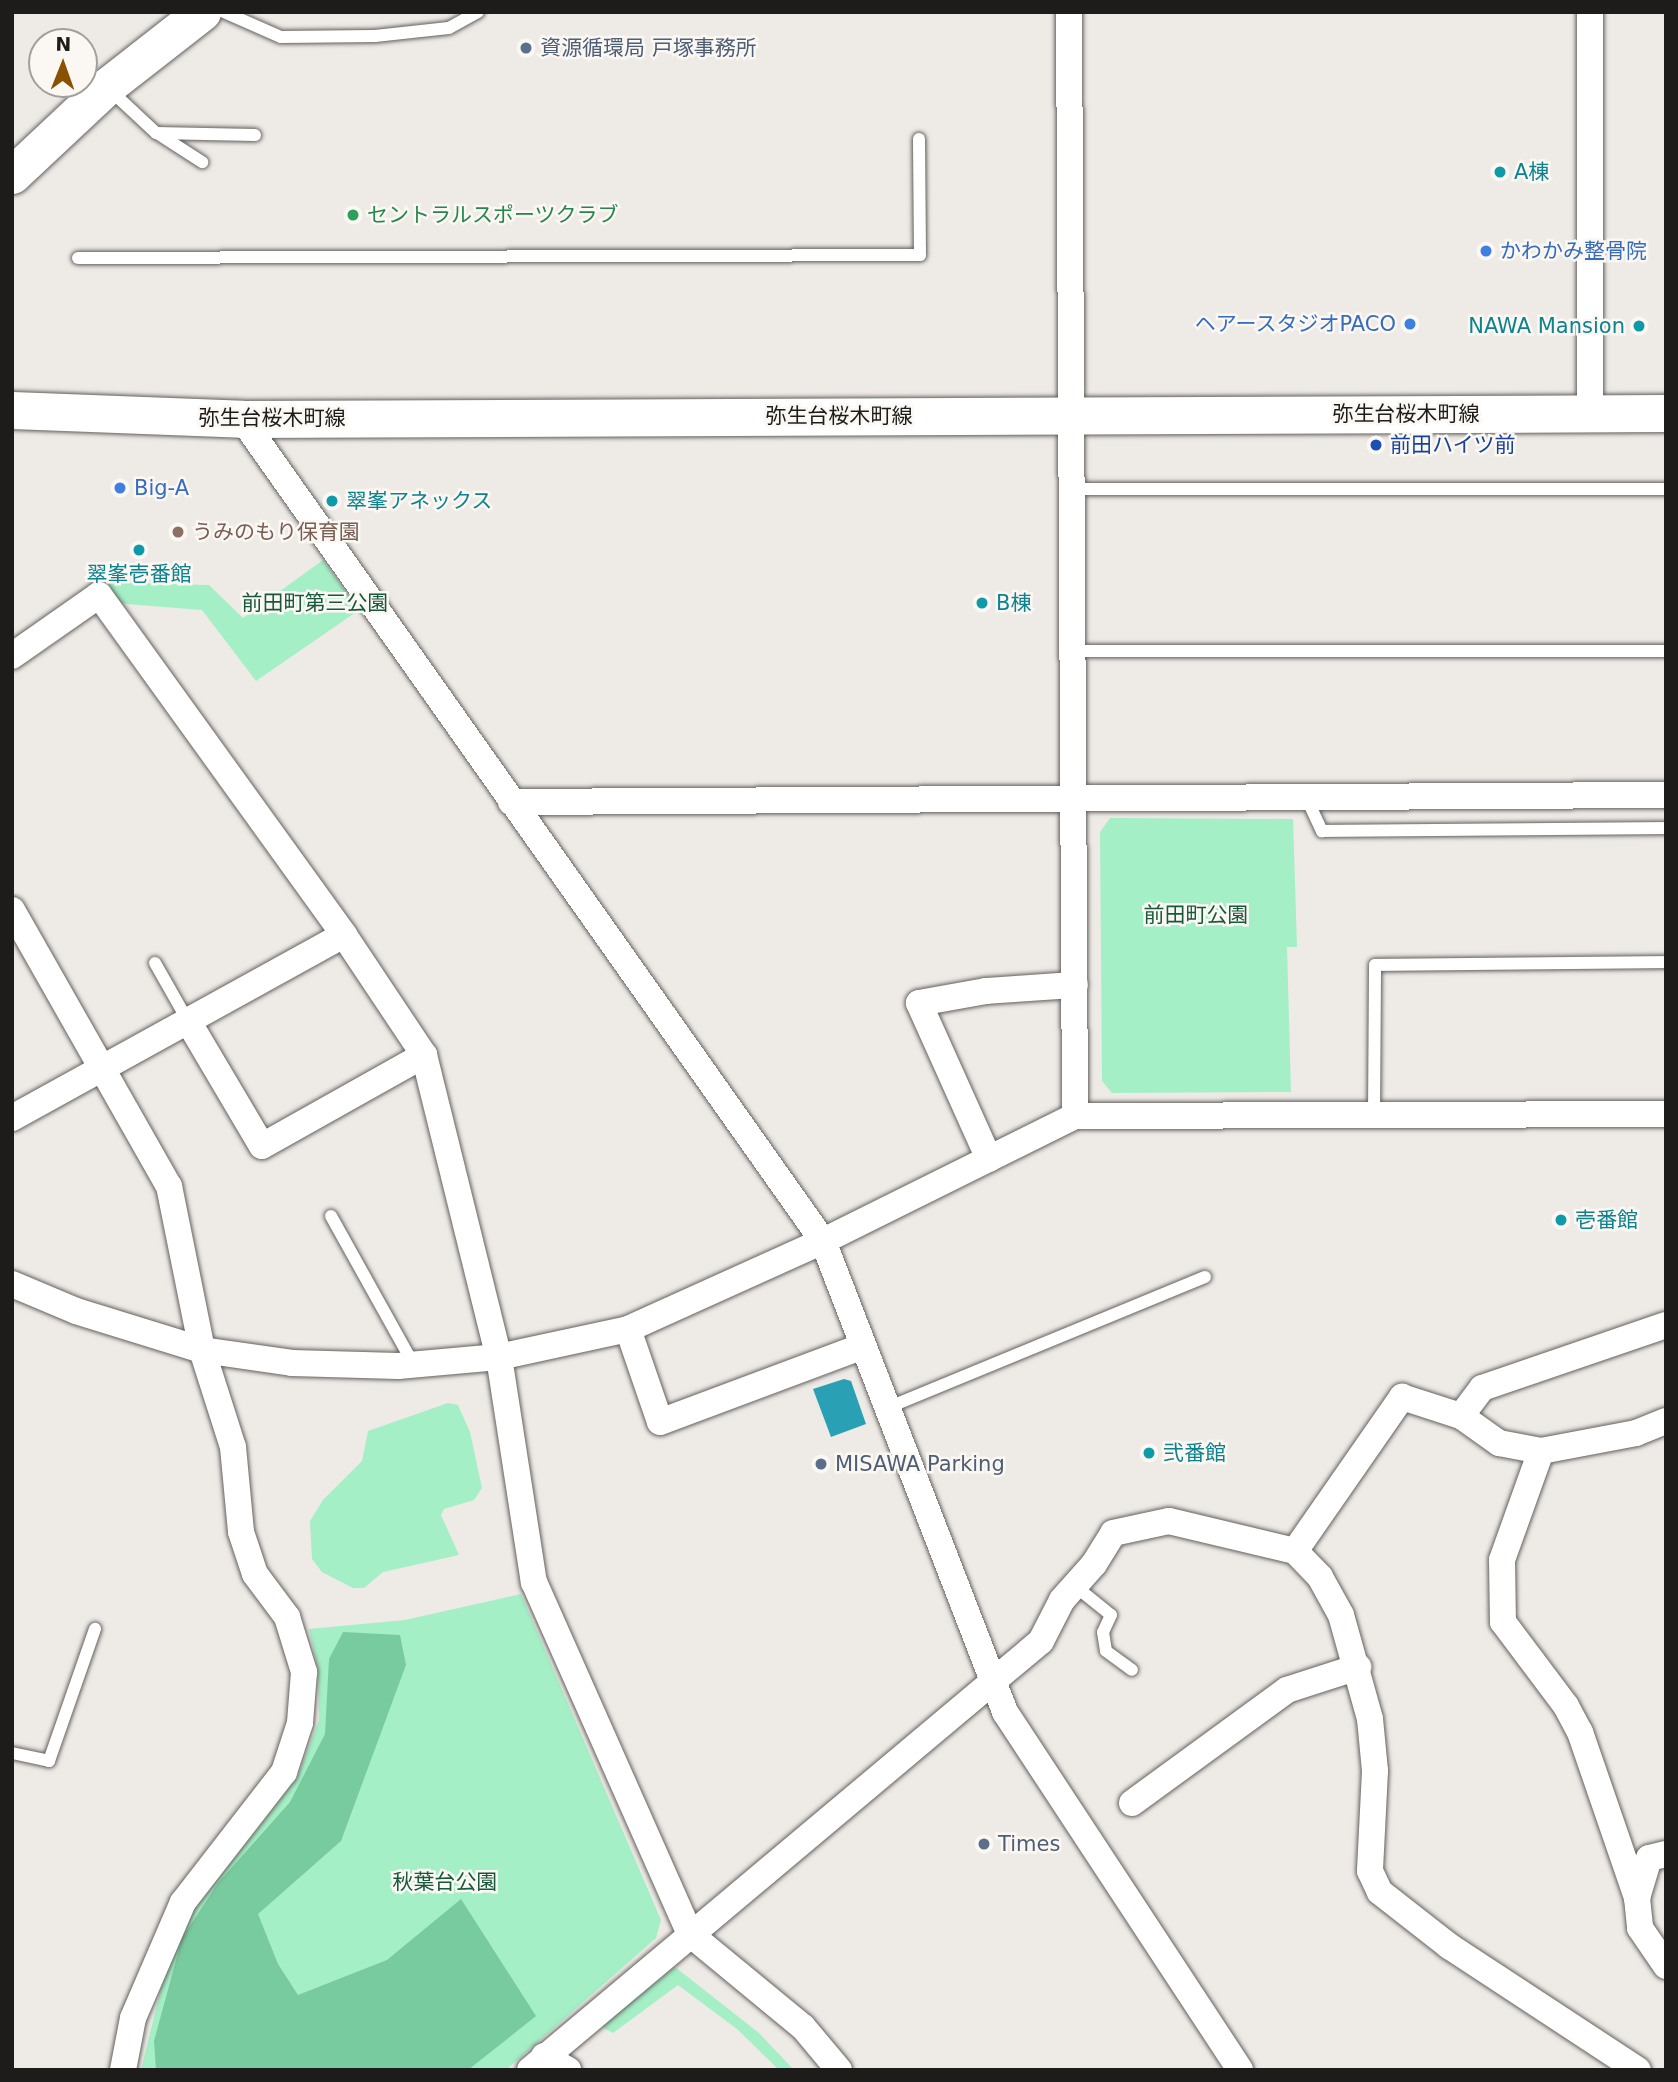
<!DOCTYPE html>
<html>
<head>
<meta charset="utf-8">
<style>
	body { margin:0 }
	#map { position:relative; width:1678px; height:2082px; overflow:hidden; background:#eeeae6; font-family:"DejaVu Sans","Noto Sans JP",sans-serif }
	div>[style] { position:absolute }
	.green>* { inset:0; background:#a4efc6 }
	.forest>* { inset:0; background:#78cb9f }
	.water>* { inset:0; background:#29a0b4 }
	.roads { filter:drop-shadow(0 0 2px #64615e) drop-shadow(0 0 2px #64615e) }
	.lane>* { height:12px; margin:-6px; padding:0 6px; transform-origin:6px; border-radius:6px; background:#fff }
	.street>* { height:26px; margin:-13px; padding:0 13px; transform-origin:13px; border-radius:13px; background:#fff }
	.secondary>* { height:37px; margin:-18.5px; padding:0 18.5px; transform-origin:18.5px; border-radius:18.5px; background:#fff }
	.dots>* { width:19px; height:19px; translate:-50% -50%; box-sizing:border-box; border:4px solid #fbf7f3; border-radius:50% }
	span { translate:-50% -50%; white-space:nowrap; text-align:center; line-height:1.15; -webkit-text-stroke:5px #fbf7f3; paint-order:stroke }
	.service-label { font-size:21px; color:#4e5e75 }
	.left { translate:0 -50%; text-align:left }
	.culture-label { font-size:21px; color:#0d838f }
	.right { translate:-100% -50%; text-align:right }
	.leisure-label { font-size:21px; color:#27864d }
	.shop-label { font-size:21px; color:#366cbe }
	.street-label { font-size:21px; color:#1d1c1a }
	.transit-label { font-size:21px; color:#164399 }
	.education-label { font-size:21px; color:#785e54 }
	.park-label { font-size:21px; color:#18583b }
	.frame { position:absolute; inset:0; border:14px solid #1d1c1a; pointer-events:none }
	.north { position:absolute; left:28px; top:28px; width:70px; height:70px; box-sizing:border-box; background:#fbf7f3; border:2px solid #a29f9c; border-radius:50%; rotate:1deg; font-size:19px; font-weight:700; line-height:28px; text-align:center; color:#1d1c1a }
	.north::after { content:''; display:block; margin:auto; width:24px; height:32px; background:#895104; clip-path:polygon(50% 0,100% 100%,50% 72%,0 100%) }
</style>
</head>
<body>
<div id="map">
	<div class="green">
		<div style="clip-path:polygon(323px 560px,359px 610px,256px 681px,202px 610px,114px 603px,97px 582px,209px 585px,243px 618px)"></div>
		<div style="clip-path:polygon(1110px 818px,1293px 819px,1297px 947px,1287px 947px,1291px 1092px,1112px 1093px,1102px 1081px,1100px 832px)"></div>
		<div style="clip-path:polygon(448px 1403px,458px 1405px,470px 1432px,482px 1488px,474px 1500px,444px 1509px,441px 1515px,459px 1555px,383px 1572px,364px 1588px,353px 1588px,322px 1572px,312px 1559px,310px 1521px,323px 1500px,362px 1461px,368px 1431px)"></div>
		<div style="clip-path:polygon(521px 1594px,661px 1920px,656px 1938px,506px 2070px,141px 2070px,163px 1980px,185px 1921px,297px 1778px,319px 1720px,318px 1669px,309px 1629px,405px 1620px)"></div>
		<div style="clip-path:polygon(675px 1967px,759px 2033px,794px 2070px,779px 2070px,737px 2029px,678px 1985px,613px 2033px,600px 2026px)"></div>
	</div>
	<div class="forest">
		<div style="clip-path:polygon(343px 1632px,400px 1635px,406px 1665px,341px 1841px,258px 1914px,278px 1964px,298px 1995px,387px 1960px,461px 1899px,536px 2016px,468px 2070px,156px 2070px,154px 2041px,182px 1938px,218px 1883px,290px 1802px,325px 1734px,329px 1659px)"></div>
	</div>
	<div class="water">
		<div style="clip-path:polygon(844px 1379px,851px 1381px,866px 1424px,831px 1437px,813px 1389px)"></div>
	</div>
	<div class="roads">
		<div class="lane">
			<div style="left:224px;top:12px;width:62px;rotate:23.7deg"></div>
			<div style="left:281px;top:37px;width:94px;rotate:-0.6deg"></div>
			<div style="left:375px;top:36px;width:74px;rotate:-6.2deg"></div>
			<div style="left:449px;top:28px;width:33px;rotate:-29deg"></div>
			<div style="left:109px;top:89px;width:64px;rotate:43.1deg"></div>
			<div style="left:156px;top:133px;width:99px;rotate:1.2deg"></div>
			<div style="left:157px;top:133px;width:54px;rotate:32.8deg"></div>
			<div style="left:78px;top:258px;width:842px;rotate:-0.2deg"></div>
			<div style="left:920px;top:255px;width:116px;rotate:-90.5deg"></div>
			<div style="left:1071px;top:489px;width:595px"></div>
			<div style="left:1072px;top:651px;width:594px"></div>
			<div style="left:1306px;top:797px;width:38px;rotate:65deg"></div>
			<div style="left:1322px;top:831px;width:344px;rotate:-0.5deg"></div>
			<div style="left:155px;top:963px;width:67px;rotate:60.4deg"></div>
			<div style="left:1374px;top:1115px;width:150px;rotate:-89.6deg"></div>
			<div style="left:1375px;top:965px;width:291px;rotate:-0.6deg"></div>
			<div style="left:331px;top:1216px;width:171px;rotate:60.9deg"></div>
			<div style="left:887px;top:1408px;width:344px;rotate:-22.4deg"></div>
			<div style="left:1075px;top:1586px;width:46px;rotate:38.9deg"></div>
			<div style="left:1111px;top:1615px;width:19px;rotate:115deg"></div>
			<div style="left:1103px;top:1632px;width:19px;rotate:81deg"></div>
			<div style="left:1106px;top:1651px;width:32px;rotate:36deg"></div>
			<div style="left:12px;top:1753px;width:38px;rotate:12deg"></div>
			<div style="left:49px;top:1761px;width:140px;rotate:-70.8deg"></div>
		</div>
		<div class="street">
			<div style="left:1069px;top:12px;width:1104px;rotate:89.69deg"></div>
			<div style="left:1075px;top:1116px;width:591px;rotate:-0.19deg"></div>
			<div style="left:1590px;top:412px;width:400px;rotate:-90deg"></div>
			<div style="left:242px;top:419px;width:1007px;rotate:54.75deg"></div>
			<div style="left:823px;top:1241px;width:505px;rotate:68.87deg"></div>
			<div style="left:1005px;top:1712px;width:428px;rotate:56.7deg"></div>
			<div style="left:12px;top:656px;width:106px;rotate:-35deg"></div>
			<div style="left:99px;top:595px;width:419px;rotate:54.2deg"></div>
			<div style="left:344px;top:935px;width:144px;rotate:56.3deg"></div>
			<div style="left:424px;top:1055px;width:311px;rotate:76.1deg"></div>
			<div style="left:499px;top:1357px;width:228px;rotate:81.2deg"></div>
			<div style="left:534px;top:1582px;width:385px;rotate:66.1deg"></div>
			<div style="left:690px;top:1934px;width:146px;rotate:39.5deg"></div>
			<div style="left:803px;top:2027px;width:56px;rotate:50.1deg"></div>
			<div style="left:511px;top:802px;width:1155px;rotate:-0.35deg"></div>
			<div style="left:12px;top:910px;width:318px;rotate:60.4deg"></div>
			<div style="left:169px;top:1186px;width:167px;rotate:78.6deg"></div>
			<div style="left:202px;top:1350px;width:102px;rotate:72.3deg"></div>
			<div style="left:233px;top:1447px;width:85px;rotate:84.6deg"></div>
			<div style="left:241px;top:1532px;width:44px;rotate:71.6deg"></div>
			<div style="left:255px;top:1574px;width:54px;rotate:53.3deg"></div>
			<div style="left:287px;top:1617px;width:58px;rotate:72.8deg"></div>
			<div style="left:304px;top:1672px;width:51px;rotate:94.5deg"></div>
			<div style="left:300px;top:1723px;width:52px;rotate:108.1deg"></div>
			<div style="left:284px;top:1772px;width:165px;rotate:127.8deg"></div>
			<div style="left:183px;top:1902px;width:126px;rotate:113.3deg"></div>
			<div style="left:133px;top:2018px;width:53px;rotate:100.9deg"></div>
			<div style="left:188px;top:1021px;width:145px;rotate:59.4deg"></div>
			<div style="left:262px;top:1146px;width:186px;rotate:-29.3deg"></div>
			<div style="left:12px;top:1118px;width:379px;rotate:-28.9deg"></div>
			<div style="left:989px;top:1159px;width:171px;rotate:-114.2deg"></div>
			<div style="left:919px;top:1003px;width:68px;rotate:-10.2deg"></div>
			<div style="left:986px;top:991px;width:89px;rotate:-3.9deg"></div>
			<div style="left:12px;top:1284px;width:69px;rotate:22.9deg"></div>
			<div style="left:76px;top:1311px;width:132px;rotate:17.2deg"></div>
			<div style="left:202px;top:1350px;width:91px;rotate:8.2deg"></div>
			<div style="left:292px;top:1363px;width:106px;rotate:1.6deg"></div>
			<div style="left:398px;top:1366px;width:101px;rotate:-5.1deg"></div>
			<div style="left:499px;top:1357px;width:132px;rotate:-12.2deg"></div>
			<div style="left:628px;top:1329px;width:214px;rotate:-24.3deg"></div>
			<div style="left:823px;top:1241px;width:281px;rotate:-26.4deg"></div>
			<div style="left:628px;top:1329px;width:98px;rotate:71deg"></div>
			<div style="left:660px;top:1422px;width:217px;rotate:-20.5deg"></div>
			<div style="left:1461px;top:1416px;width:35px;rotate:-53deg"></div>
			<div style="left:1482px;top:1388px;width:194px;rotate:-18.9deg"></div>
			<div style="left:1541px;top:1451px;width:116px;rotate:109.7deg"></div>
			<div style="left:1502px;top:1560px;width:62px;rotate:89.1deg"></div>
			<div style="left:1503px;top:1622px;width:105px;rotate:53.1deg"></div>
			<div style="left:1566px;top:1706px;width:30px;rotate:62deg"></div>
			<div style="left:1580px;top:1732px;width:176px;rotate:71deg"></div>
			<div style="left:1295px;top:1551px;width:188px;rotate:-55.2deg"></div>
			<div style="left:1402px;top:1397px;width:62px;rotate:17.9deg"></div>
			<div style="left:1461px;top:1416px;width:47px;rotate:35.4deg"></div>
			<div style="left:1499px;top:1443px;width:43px;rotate:10.8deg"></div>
			<div style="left:1541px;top:1451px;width:97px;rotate:-10.7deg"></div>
			<div style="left:1636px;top:1433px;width:32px;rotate:-22deg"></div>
			<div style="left:1132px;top:1803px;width:192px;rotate:-36.1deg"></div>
			<div style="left:1287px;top:1690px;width:75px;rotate:-17.9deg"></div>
			<div style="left:1666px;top:1854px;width:17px;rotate:167deg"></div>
			<div style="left:1649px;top:1858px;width:42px;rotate:106.7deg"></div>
			<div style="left:1637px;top:1898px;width:30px;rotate:84deg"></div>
			<div style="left:1640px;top:1928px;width:46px;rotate:55.6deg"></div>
			<div style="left:544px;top:2056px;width:28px;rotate:30deg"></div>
			<div style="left:530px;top:2070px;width:667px;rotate:-40.01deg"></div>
			<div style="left:1041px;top:1641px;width:46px;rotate:-62.9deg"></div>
			<div style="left:1062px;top:1600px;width:48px;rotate:-48.4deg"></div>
			<div style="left:1094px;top:1564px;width:36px;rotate:-58deg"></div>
			<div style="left:1113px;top:1533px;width:57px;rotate:-12.1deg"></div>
			<div style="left:1169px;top:1521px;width:130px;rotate:13.4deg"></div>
			<div style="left:1295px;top:1551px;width:36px;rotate:46deg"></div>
			<div style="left:1320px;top:1577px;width:43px;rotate:61.1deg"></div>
			<div style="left:1341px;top:1615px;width:108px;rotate:74.4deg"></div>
			<div style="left:1370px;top:1719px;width:52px;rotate:84.5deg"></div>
			<div style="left:1375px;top:1771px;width:100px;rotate:92.9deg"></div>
			<div style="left:1370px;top:1871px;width:23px;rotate:65deg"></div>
			<div style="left:1380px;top:1892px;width:88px;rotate:38deg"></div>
			<div style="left:1449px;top:1946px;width:226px;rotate:33.3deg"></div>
		</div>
		<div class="secondary">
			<div style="left:12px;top:175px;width:129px;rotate:-43.1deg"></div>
			<div style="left:106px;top:87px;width:122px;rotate:-38deg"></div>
			<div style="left:12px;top:410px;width:230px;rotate:2.2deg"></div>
			<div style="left:242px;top:419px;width:1424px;rotate:-0.24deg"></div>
		</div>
	</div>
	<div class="dots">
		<div style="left:526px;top:48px;background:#5c6f8a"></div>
		<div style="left:1500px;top:172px;background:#0f9aa8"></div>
		<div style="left:353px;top:215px;background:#2e9e5b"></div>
		<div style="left:1486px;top:251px;background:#3f7fe0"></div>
		<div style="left:1410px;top:324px;background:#3f7fe0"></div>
		<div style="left:1639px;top:326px;background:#0f9aa8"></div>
		<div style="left:1376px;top:445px;background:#1a4fb4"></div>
		<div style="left:120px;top:488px;background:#3f7fe0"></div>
		<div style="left:332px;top:501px;background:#0f9aa8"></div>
		<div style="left:178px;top:532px;background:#8d6e63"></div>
		<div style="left:139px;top:550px;background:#0f9aa8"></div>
		<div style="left:982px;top:603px;background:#0f9aa8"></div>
		<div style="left:1561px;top:1220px;background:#0f9aa8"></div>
		<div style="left:1149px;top:1453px;background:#0f9aa8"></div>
		<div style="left:821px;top:1464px;background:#5c6f8a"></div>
		<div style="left:984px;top:1844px;background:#5c6f8a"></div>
	</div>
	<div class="service-label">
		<span class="left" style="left:540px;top:48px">資源循環局 戸塚事務所</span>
		<span class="left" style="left:835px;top:1464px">MISAWA Parking</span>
		<span class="left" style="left:998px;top:1844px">Times</span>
	</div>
	<div class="culture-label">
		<span class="left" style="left:1514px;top:172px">A棟</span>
		<span class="right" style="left:1625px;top:326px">NAWA Mansion</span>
		<span class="left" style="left:346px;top:501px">翠峯アネックス</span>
		<span style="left:139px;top:574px">翠峯壱番館</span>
		<span class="left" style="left:996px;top:603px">B棟</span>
		<span class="left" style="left:1575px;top:1220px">壱番館</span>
		<span class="left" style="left:1163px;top:1453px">弐番館</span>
	</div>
	<div class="leisure-label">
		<span class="left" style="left:367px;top:215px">セントラルスポーツクラブ</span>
	</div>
	<div class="shop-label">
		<span class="left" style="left:1500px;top:251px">かわかみ整骨院</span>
		<span class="right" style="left:1396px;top:324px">ヘアースタジオPACO</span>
		<span class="left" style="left:134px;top:488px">Big-A</span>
	</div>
	<div class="street-label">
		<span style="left:1406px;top:414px">弥生台桜木町線</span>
		<span style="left:839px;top:416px">弥生台桜木町線</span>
		<span style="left:272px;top:418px">弥生台桜木町線</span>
	</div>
	<div class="transit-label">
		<span class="left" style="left:1390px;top:445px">前田ハイツ前</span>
	</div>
	<div class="education-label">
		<span class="left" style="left:192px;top:532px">うみのもり保育園</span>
	</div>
	<div class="park-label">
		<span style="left:315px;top:603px">前田町第三公園</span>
		<span style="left:1196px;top:915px">前田町公園</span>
		<span style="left:445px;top:1882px">秋葉台公園</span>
	</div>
	<div class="frame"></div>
	<div class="north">N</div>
</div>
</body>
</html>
